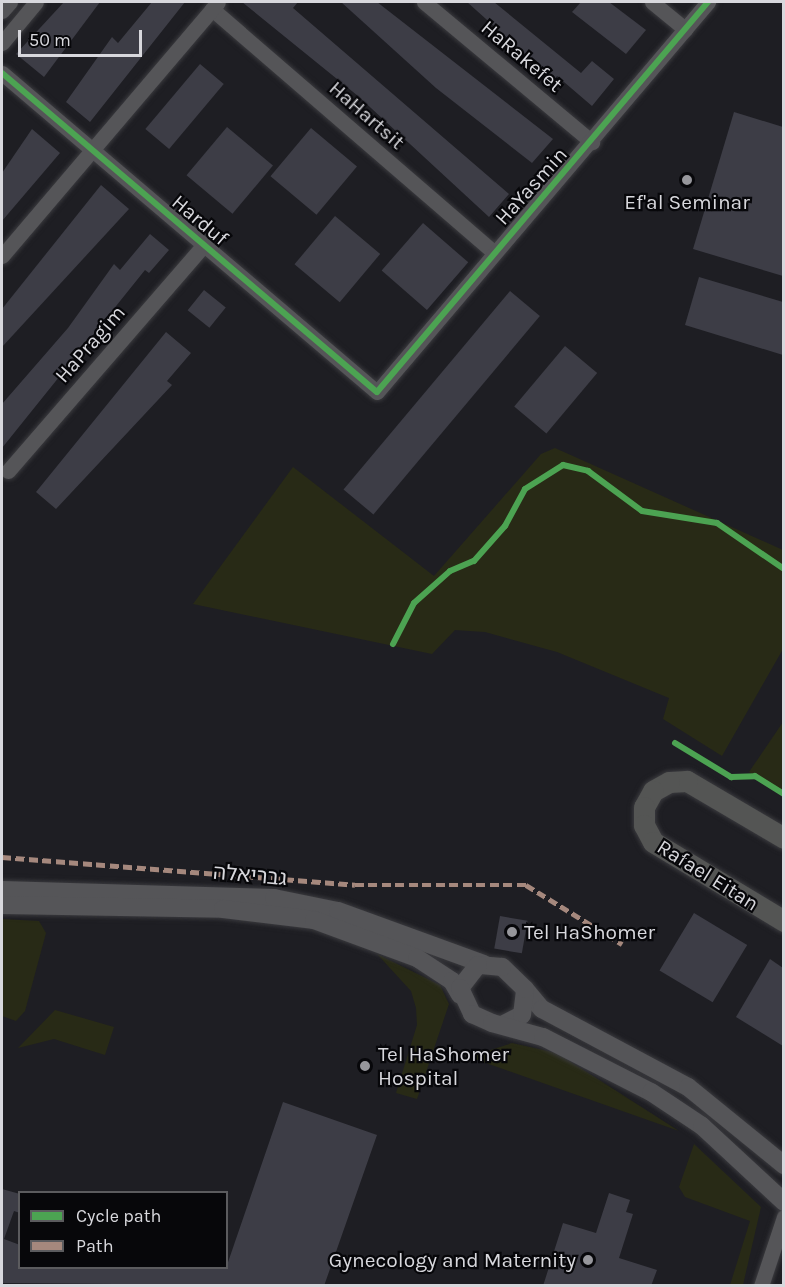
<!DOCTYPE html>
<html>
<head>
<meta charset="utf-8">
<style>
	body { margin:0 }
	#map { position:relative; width:785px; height:1287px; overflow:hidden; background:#1e1e23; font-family:Karla,"Noto Sans Hebrew",sans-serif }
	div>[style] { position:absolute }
	.green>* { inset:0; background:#282a16 }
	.building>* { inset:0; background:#3d3d46; transform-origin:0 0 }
	.roads { filter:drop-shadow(0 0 2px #3a3a3e) drop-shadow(0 0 2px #3a3a3e) }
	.minor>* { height:15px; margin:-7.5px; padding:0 7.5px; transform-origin:7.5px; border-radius:7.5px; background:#555558 }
	.tertiary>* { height:18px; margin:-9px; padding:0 9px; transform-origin:9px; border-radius:9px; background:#555558 }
	.secondary>* { height:21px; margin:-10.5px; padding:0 10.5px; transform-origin:10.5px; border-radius:10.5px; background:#545554 }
	.quiet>* { height:4.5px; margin-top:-2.25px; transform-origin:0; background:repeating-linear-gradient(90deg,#a5887d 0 9px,transparent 0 13.5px) }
	.cycleway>* { height:6px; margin:-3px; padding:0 3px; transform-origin:3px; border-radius:3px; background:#4ca352 }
	.dots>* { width:16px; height:16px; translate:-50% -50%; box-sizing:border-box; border:3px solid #07070a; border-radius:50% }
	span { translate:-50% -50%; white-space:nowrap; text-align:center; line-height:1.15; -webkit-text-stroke:4.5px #07070a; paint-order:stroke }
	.street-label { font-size:21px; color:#d8d8dd }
	.poi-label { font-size:21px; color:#d8d8dd }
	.left { translate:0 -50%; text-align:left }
	.right { translate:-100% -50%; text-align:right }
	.frame { position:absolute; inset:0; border:3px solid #d8d8dd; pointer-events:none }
	.legend { position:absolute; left:18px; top:1191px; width:210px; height:78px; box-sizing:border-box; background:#07070a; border:2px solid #5b5b5e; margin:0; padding:8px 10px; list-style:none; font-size:18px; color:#d8d8dd }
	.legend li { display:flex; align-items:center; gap:12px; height:30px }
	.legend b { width:30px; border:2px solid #5b5b5e }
	.scale { position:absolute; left:18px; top:30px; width:124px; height:27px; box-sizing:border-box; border:3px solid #d8d8dd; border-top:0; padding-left:8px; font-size:18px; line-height:21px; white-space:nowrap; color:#d8d8dd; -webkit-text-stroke:4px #07070a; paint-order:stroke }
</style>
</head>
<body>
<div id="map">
	<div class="green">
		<div style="clip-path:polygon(555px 448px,783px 550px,783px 649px,722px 756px,663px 719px,669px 698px,557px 652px,485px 632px,455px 630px,432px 654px,193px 604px,293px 467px,434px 576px,541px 454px)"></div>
		<div style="clip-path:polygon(783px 722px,783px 794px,749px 772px)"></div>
		<div style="clip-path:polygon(2px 919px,39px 921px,46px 933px,25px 1011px,16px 1021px,2px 1016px)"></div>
		<div style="clip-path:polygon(377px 954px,440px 985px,449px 1004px,417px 1099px,396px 1093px,417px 1025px,416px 1008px,411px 991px)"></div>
		<div style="clip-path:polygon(55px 1010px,114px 1027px,105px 1055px,54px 1039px,18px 1048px)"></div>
		<div style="clip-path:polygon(512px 1043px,557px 1053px,679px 1131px,469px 1057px)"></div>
		<div style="clip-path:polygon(694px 1144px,761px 1207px,743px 1285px,730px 1285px,750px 1221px,685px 1197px,679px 1187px)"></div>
	</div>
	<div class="building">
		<div style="clip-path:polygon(64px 2px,100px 2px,44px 77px,16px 54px)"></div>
		<div style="clip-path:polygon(152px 2px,185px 2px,90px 122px,66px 102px,112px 37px,118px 43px)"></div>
		<div style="clip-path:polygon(242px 2px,298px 2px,293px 8px,509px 194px,489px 217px,358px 96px)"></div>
		<div style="clip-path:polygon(341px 2px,377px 2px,553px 139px,532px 163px,436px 88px)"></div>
		<div style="clip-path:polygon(467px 2px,494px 2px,581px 73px,592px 61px,614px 79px,592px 106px,557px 76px,554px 80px)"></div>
		<div style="clip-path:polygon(581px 2px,609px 2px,646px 30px,626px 54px,572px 12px)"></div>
		<div style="left:200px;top:64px;width:31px;height:85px;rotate:40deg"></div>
		<div style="clip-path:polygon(734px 112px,783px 127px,783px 276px,693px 249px)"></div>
		<div style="left:227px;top:127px;width:60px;height:63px;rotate:40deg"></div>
		<div style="left:311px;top:128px;width:60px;height:63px;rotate:40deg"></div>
		<div style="clip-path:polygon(32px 129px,60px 153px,2px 221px,2px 173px)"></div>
		<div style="clip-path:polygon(101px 185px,129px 209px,2px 347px,2px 309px)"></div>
		<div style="left:335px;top:216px;width:59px;height:63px;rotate:40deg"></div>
		<div style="left:423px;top:223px;width:60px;height:63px;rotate:41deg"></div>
		<div style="clip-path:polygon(150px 234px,169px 250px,149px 273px,145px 270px,2px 448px,2px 404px,68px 328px,114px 264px,120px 270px)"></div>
		<div style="clip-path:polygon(699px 277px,783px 302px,783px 355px,685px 325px)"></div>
		<div style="left:204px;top:290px;width:28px;height:26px;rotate:39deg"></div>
		<div style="left:510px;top:291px;width:39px;height:259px;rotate:40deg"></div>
		<div style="clip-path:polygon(166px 332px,191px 353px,167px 381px,172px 385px,56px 509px,36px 492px)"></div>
		<div style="left:565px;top:346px;width:42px;height:79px;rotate:40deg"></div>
		<div style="left:694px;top:913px;width:62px;height:67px;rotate:31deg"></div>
		<div style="left:500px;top:916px;width:28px;height:33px;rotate:10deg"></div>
		<div style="clip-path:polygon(770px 959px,783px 968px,783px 1046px,736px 1017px)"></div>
		<div style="clip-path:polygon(283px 1102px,377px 1135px,324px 1286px,2px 1283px,2px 1189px,20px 1194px,20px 1213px,14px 1211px,4px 1239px,20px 1245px,20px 1268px,226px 1268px)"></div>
		<div style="clip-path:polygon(609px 1193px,630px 1200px,626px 1212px,633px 1214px,619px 1258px,657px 1270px,651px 1286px,543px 1286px,563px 1223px,596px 1233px)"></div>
	</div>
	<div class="roads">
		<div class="minor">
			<div style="left:424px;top:2px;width:219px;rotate:39.8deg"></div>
			<div style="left:652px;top:2px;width:43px;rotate:39.3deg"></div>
			<div style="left:212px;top:9px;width:372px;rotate:40.8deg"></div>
			<div style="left:2px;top:11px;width:12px;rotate:-48deg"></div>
			<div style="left:2px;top:43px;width:53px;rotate:-50.3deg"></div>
			<div style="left:2px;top:73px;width:492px;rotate:40.4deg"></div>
			<div style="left:377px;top:392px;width:512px;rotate:-49.68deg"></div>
			<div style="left:2px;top:256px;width:333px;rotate:-49.6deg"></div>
			<div style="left:8px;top:471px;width:299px;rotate:-49.1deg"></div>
			<div style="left:761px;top:1286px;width:73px;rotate:-71.6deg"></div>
		</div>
		<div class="tertiary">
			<div style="left:2px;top:890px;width:272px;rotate:1.7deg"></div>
			<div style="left:274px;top:898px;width:65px;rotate:11.5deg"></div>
			<div style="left:338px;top:911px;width:155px;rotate:20deg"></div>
			<div style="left:2px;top:905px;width:221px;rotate:1deg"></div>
			<div style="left:223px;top:909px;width:92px;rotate:6.9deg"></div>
			<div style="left:314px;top:920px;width:110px;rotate:20.3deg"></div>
			<div style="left:417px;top:958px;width:42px;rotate:33.3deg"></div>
			<div style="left:452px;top:981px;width:16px;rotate:60deg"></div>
			<div style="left:525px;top:989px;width:26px;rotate:50deg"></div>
			<div style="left:542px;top:1009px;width:166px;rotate:28.1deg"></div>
			<div style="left:688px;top:1087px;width:124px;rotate:39.1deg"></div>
			<div style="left:502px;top:1025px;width:22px;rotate:-27deg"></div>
			<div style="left:522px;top:1015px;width:26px;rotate:-83deg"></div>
			<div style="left:525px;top:989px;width:32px;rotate:-136deg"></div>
			<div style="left:502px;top:967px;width:24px;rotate:-175deg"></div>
			<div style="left:478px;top:965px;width:29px;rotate:128deg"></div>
			<div style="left:460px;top:988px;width:29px;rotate:65deg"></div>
			<div style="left:472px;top:1014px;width:22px;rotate:24deg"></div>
			<div style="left:492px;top:1023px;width:53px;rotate:15.4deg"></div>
			<div style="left:543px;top:1037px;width:121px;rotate:27deg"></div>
			<div style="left:651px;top:1092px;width:61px;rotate:33.7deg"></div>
			<div style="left:702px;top:1126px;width:112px;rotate:42.8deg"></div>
		</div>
		<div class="secondary">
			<div style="left:784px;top:838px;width:113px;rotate:-149.6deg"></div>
			<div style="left:687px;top:781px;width:18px;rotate:177deg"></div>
			<div style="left:669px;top:782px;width:18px;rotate:151deg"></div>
			<div style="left:653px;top:791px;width:18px;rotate:119deg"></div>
			<div style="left:644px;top:807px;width:18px;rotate:90deg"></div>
			<div style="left:644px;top:825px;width:19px;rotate:62deg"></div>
			<div style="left:653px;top:842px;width:153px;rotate:31.1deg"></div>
		</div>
	</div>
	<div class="quiet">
		<div style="left:2px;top:857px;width:354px;rotate:4.5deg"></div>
		<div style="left:355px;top:885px;width:171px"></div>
		<div style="left:526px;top:885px;width:113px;rotate:31.6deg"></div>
	</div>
	<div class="cycleway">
		<div style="left:2px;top:73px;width:492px;rotate:40.4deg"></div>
		<div style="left:377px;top:392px;width:512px;rotate:-49.68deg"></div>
		<div style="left:393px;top:644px;width:46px;rotate:-62.9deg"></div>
		<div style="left:414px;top:603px;width:48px;rotate:-41.6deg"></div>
		<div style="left:450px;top:571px;width:26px;rotate:-23deg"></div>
		<div style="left:474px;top:561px;width:47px;rotate:-48.5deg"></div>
		<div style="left:505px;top:526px;width:42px;rotate:-61.6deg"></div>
		<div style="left:525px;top:489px;width:45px;rotate:-32.3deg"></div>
		<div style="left:563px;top:465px;width:26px;rotate:13deg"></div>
		<div style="left:588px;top:471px;width:67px;rotate:36.5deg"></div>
		<div style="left:642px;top:511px;width:76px;rotate:9.1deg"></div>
		<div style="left:717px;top:523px;width:81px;rotate:34.5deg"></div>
		<div style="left:675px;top:743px;width:66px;rotate:31.3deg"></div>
		<div style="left:731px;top:777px;width:24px;rotate:-2deg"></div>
		<div style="left:755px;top:776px;width:34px;rotate:32deg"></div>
	</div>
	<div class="dots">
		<div style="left:687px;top:180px;background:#97979c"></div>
		<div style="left:512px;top:932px;background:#97979c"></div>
		<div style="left:365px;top:1066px;background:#97979c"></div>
		<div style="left:588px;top:1260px;background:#97979c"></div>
	</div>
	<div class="street-label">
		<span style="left:522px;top:56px;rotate:40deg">HaRakefet</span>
		<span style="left:367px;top:115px;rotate:41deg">HaHartsit</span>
		<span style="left:531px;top:186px;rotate:-48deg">HaYasmin</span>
		<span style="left:200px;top:220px;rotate:40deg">Harduf</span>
		<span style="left:90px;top:344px;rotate:-49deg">HaPragim</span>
		<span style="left:250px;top:875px;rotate:5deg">גבריאלה</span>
		<span style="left:708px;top:875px;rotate:32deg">Rafael Eitan</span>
	</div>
	<div class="poi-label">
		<span style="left:687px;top:202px">Ef'al Seminar</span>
		<span class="left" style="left:524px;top:932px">Tel HaShomer</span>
		<span class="left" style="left:378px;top:1066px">Tel HaShomer<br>Hospital</span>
		<span class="right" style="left:576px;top:1260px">Gynecology and Maternity</span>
	</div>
	<div class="frame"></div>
	<ul class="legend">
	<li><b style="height:8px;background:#4ca352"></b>Cycle path</li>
	<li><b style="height:8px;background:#a5887d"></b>Path</li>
	</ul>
	<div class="scale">50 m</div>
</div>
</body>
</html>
